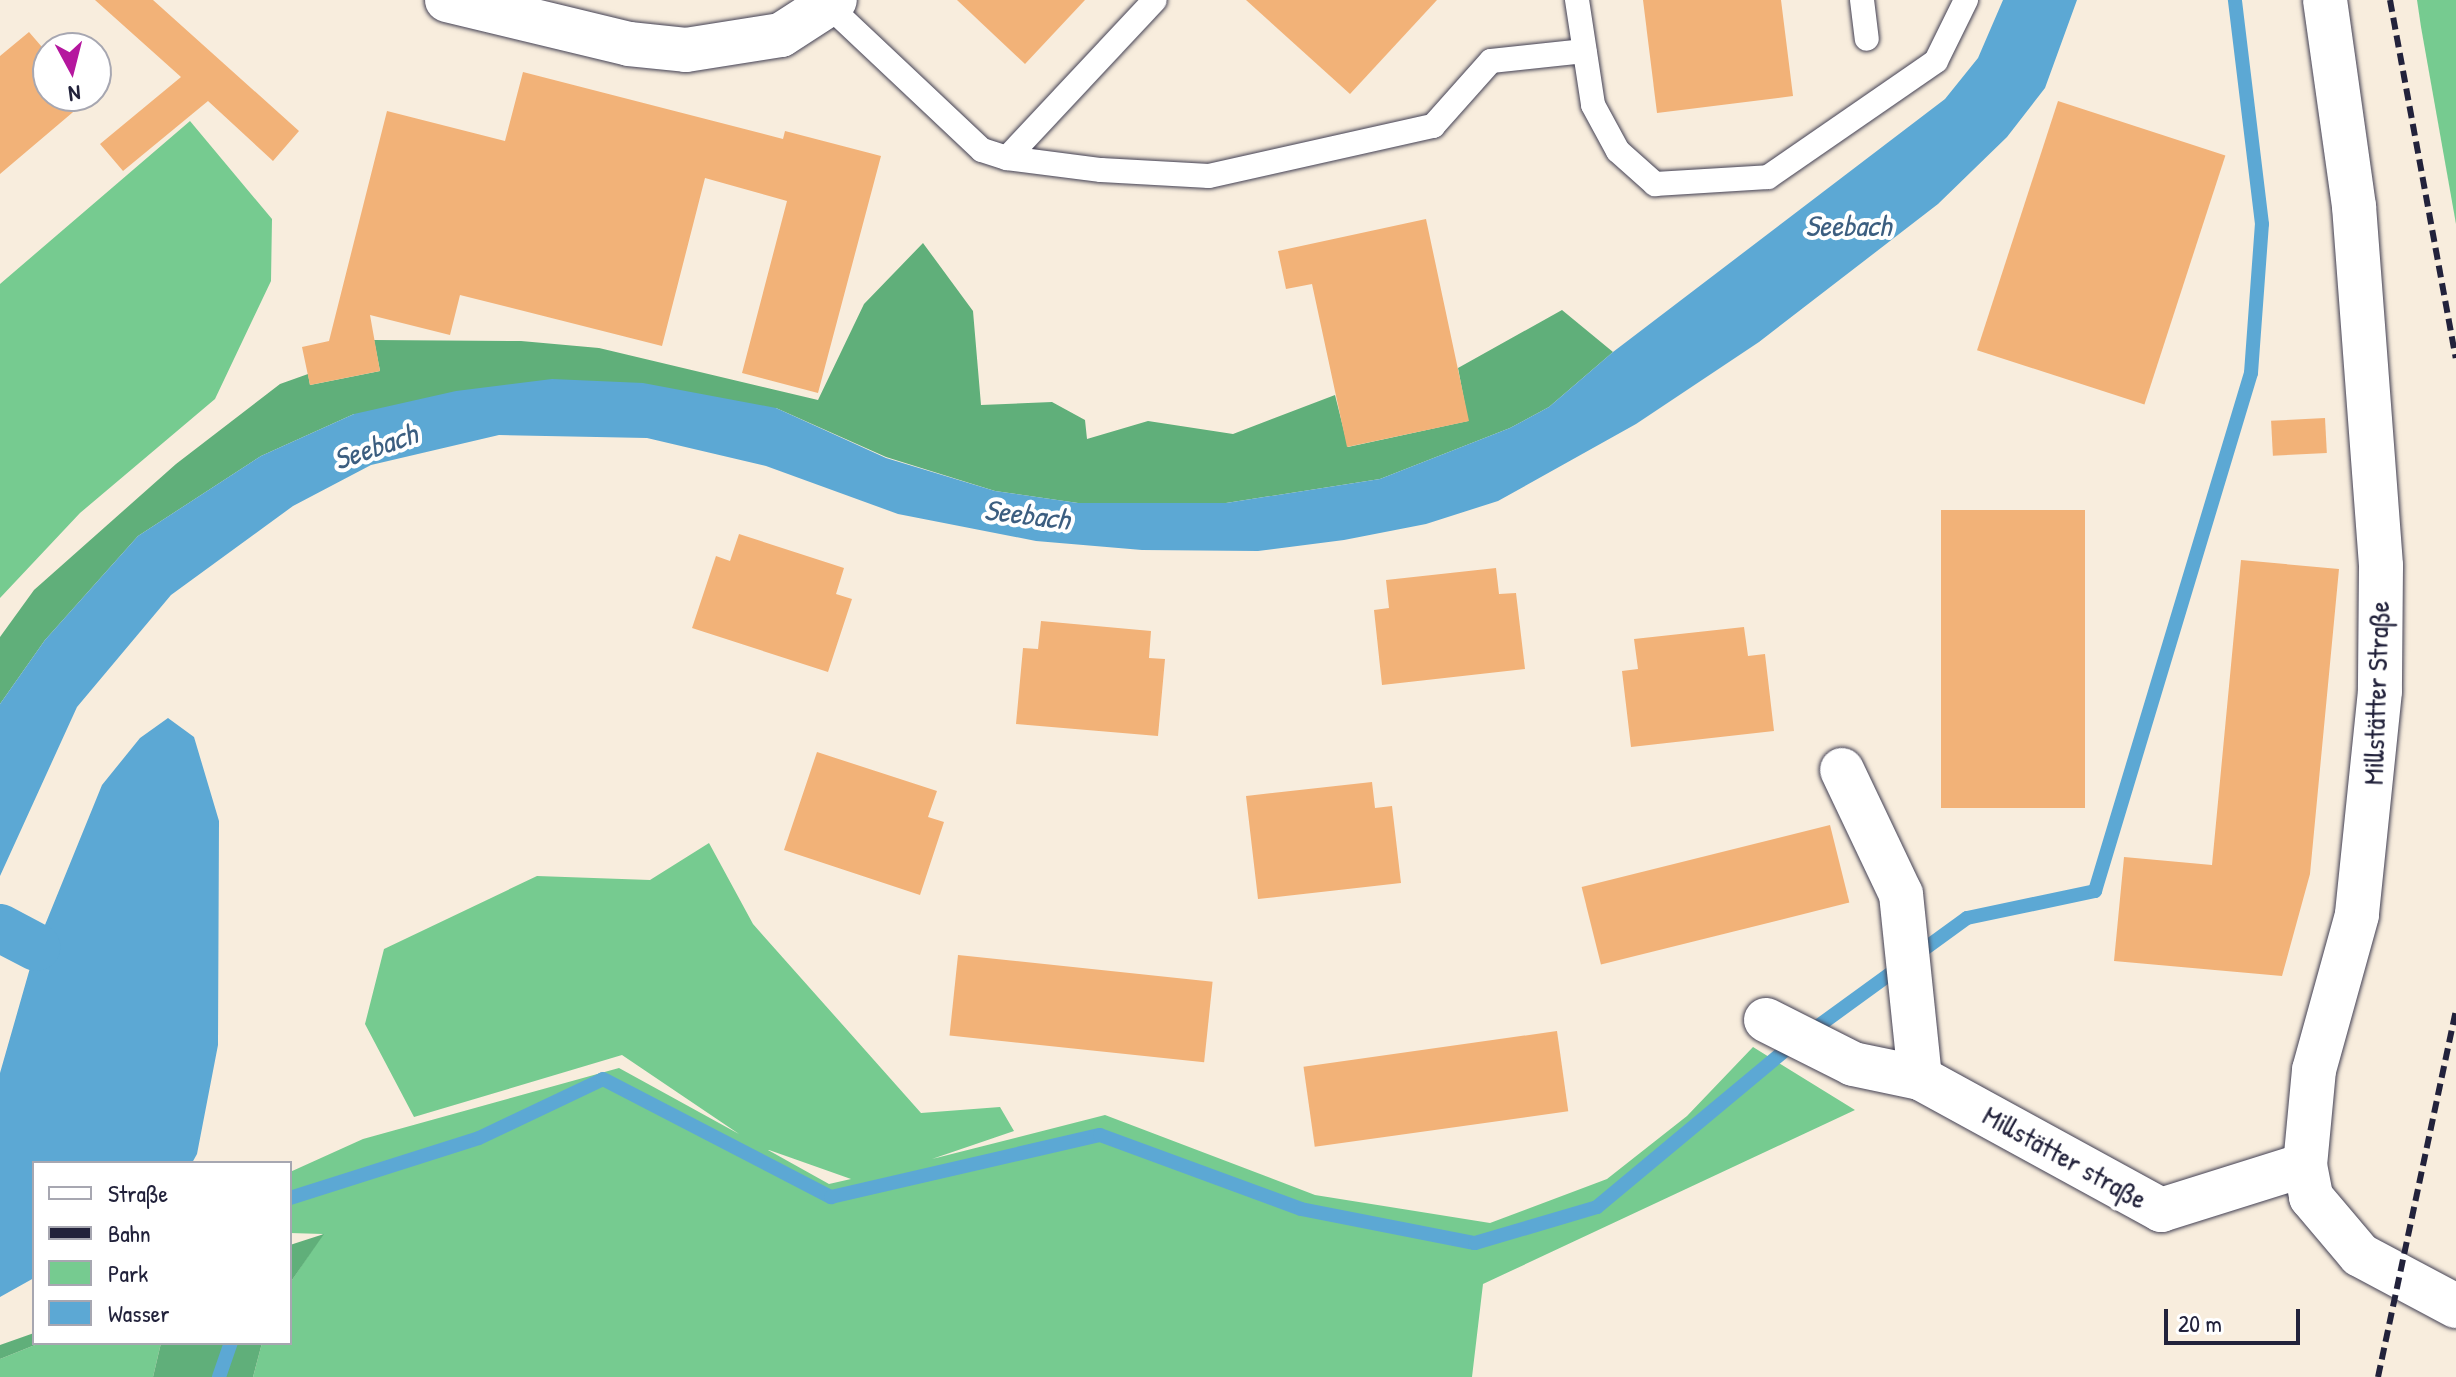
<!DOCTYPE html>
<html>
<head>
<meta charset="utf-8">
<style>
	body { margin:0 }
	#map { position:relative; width:2456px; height:1377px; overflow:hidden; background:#f8eddd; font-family:"Patrick Hand",sans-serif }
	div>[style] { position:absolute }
	.green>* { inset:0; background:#76cb90 }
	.forest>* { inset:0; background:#60af7a }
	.water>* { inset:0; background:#5ca8d4 }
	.stream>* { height:14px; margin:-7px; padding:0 7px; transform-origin:7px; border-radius:7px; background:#5ca8d4 }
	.canal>* { height:48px; margin:-24px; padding:0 24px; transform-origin:24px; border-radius:24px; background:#5ca8d4 }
	.building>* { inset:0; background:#f2b278; transform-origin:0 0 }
	.roads { filter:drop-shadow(0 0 2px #424053) drop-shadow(0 0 2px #424053) }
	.service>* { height:24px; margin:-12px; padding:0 12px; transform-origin:12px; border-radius:12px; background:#fff }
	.minor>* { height:44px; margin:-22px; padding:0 22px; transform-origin:22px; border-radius:22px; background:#fff }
	.tertiary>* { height:44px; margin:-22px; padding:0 22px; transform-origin:22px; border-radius:22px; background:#fff }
	.rail>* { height:6px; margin-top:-3px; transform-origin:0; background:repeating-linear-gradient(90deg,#22223b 0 12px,transparent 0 18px) }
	span { translate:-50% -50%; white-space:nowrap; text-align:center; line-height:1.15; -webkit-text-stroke:8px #fff; paint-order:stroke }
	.street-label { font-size:28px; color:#22223b }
	.water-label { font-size:30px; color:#3c5e80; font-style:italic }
	.legend { position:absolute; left:32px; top:1161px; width:260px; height:184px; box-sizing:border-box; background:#fff; border:2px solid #a7a7b1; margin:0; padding:10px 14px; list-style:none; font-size:24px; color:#22223b }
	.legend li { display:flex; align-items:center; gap:16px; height:40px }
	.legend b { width:40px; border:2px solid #a7a7b1 }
	.north { position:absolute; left:32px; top:32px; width:80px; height:80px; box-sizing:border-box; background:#fff; border:2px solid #a7a7b1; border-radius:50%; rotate:173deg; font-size:22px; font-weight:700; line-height:32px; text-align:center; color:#22223b }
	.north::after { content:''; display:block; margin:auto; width:28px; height:36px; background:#b5179e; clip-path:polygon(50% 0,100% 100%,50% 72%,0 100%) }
	.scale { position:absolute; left:2164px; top:1309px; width:136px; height:36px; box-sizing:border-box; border:4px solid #22223b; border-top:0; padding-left:10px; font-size:24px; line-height:28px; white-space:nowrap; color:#22223b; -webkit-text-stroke:6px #fff; paint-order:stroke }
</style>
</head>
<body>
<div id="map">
	<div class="green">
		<div style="clip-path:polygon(2417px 0,2456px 0,2456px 224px,2421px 27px)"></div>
		<div style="clip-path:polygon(190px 121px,272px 219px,271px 281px,215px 399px,80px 513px,0 598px,0 284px)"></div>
		<div style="clip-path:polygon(evenodd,709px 843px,753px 924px,921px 1113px,1000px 1107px,1014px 1131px,932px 1159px,1105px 1115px,1315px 1195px,1490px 1223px,1607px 1179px,1687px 1116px,1753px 1047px,1855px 1110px,1483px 1284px,1472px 1377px,253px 1377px,262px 1343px,290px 1343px,290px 1283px,323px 1234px,290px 1233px,290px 1172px,363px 1139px,619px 1068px,739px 1134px,622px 1055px,414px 1117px,365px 1024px,384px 949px,537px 876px,650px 880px,709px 843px,768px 1150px,769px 1150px,851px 1179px,829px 1184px,768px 1150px)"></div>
		<div style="clip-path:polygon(40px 1343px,161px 1343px,153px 1377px,0 1377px,0 1359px)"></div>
	</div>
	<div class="forest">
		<div style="clip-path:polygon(923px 243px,973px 311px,981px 405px,1052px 402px,1085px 420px,1087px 439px,1148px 421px,1233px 434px,1335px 395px,1348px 447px,1468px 421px,1458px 368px,1562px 310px,1613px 352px,1549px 407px,1510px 428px,1380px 479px,1226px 503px,1078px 503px,995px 491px,886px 457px,776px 408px,354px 414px,261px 456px,138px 536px,45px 640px,0 704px,0 637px,34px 590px,176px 464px,280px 384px,308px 374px,310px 385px,380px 371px,374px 340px,521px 341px,599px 348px,818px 400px,864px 304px)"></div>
		<div style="clip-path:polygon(324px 1234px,290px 1283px,290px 1245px)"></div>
		<div style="clip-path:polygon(34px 1333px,34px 1343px,40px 1343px,0 1359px,0 1345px)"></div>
		<div style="clip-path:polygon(161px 1343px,262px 1343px,253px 1377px,153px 1377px)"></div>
	</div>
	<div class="water">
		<div style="clip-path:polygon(2003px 0,2077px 0,2045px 88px,2007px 137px,1938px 204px,1759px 342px,1636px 424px,1498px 501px,1426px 524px,1344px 540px,1258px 551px,1142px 550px,1036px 541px,898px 514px,766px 466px,647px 438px,499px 435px,371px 465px,293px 506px,171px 595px,77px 707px,0 876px,0 704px,45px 640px,138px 536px,261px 456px,354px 414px,456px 391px,552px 379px,643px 383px,776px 408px,886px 458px,995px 491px,1078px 503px,1226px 503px,1380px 479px,1510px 428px,1549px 407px,1613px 352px,1945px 99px,1978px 58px)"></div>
		<div style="clip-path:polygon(168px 718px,194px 737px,219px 821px,218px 1045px,197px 1154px,192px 1163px,34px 1163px,34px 1278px,0 1297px,0 1073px,36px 947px,102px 785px,140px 738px)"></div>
	</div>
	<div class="stream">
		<div style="left:290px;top:1198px;width:198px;rotate:-17.6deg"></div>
		<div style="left:479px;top:1138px;width:137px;rotate:-25.4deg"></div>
		<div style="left:603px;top:1079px;width:257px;rotate:27.4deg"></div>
		<div style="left:831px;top:1197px;width:276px;rotate:-13deg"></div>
		<div style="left:1100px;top:1135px;width:214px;rotate:20.2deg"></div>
		<div style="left:1301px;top:1209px;width:177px;rotate:11.1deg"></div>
		<div style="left:1475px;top:1243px;width:127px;rotate:-16.4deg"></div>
		<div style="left:1597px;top:1207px;width:249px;rotate:-39.8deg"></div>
		<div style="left:1788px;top:1048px;width:221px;rotate:-36deg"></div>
		<div style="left:1967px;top:918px;width:131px;rotate:-11.9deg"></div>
		<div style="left:2095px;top:891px;width:541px;rotate:-73.24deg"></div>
		<div style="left:2251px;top:373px;width:149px;rotate:-85.8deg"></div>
		<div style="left:2262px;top:224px;width:226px;rotate:-96.9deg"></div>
		<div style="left:219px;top:1377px;width:36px;rotate:-71deg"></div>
	</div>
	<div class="canal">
		<div style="left:0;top:928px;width:41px;rotate:27.8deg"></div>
	</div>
	<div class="building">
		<div style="clip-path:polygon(95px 0,153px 0,299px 131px,273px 161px,208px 101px,123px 171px,100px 144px,181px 77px)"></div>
		<div style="clip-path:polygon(957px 0,1085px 0,1025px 64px)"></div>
		<div style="clip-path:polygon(1246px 0,1437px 0,1350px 94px)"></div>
		<div style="clip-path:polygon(1643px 0,1781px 0,1793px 96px,1657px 113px)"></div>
		<div style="clip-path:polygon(29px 32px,48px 54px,48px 96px,92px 96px,0 174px,0 56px)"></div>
		<div style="clip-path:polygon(523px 72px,783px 139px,785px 131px,881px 156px,818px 393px,742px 373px,787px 201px,705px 178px,662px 346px,460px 295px,450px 335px,370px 315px,380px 371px,310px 385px,302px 347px,329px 341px,387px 111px,505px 141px)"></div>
		<div style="left:2058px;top:101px;width:176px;height:262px;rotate:18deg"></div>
		<div style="clip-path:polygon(1426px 219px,1469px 421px,1347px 447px,1312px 284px,1286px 289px,1278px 251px)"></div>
		<div style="left:2325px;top:418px;width:35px;height:54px;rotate:87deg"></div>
		<div style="left:1941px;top:510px;width:144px;height:298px"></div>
		<div style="clip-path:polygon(739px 534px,844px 568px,836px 594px,852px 599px,828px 672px,692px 628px,716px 556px,730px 561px)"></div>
		<div style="clip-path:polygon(2241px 560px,2339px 569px,2310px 874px,2282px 976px,2114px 961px,2124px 857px,2212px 865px)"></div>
		<div style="clip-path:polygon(1496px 568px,1499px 594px,1516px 593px,1525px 669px,1382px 685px,1374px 610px,1389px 608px,1386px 580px)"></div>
		<div style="clip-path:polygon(1041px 621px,1151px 631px,1149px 658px,1165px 659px,1158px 736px,1016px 724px,1023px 648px,1038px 649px)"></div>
		<div style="clip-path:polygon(1744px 627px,1748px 656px,1765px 654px,1774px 731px,1631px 747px,1622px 671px,1638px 669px,1634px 639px)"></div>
		<div style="clip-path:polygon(817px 752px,937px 791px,928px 817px,944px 822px,920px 895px,784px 850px)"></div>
		<div style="clip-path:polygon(1372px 782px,1375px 808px,1392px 806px,1401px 883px,1258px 899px,1246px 796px)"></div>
		<div style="left:1830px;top:825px;width:80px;height:256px;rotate:76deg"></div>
		<div style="left:958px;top:955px;width:256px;height:81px;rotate:6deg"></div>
		<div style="left:1557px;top:1031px;width:81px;height:256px;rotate:82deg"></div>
	</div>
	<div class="roads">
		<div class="service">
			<div style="left:1577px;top:0;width:106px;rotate:81.3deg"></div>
			<div style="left:1593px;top:105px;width:52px;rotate:61.5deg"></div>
			<div style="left:1618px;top:151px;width:50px;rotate:41.7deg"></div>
			<div style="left:1655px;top:184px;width:113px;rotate:-3.5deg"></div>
			<div style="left:1768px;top:177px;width:204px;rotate:-34.6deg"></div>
			<div style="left:1936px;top:61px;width:68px;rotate:-63.8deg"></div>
			<div style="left:1862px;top:0;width:39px;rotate:83deg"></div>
			<div style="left:829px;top:6px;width:210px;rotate:43.3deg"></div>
			<div style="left:982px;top:150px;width:26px;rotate:18deg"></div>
			<div style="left:1007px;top:158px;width:95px;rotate:7.3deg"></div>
			<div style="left:1101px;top:170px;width:108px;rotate:3.2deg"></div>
			<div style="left:1209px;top:176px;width:230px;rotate:-12.6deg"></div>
			<div style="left:1433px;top:126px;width:87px;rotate:-48.3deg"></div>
			<div style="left:1491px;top:61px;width:94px;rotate:-6.1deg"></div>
			<div style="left:1007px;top:158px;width:216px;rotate:-46.9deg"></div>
		</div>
		<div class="minor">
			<div style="left:447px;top:0;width:187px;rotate:13.6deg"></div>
			<div style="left:629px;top:44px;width:57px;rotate:6deg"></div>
			<div style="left:686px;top:50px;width:96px;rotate:-9deg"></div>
			<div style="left:781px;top:35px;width:64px;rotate:-32.9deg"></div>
			<div style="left:1842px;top:770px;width:137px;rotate:64.6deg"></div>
			<div style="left:1901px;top:894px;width:185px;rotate:84.1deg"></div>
			<div style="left:1766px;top:1020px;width:97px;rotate:26.8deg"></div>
			<div style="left:1853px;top:1064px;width:68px;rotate:11.8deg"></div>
			<div style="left:1920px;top:1078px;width:275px;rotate:28.7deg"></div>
			<div style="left:2161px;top:1210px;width:151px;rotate:-17.4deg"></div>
		</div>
		<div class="tertiary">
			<div style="left:2325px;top:0;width:208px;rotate:82deg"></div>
			<div style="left:2354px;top:206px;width:361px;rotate:85.7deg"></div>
			<div style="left:2381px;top:566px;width:125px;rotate:90.5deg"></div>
			<div style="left:2380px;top:691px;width:225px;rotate:95.9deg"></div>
			<div style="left:2357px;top:915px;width:161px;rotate:105.5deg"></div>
			<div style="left:2314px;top:1070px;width:95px;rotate:95.4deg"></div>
			<div style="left:2305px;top:1165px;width:33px;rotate:79deg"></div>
			<div style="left:2311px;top:1197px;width:76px;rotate:49.8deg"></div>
			<div style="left:2360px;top:1255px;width:109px;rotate:28deg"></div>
		</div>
	</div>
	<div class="rail">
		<div style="left:2390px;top:0;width:364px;rotate:79.6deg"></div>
		<div style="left:2378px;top:1377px;width:374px;rotate:-78deg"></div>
	</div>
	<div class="street-label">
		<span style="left:2376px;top:693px;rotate:-88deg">Millstätter Straße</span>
		<span style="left:2065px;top:1157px;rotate:29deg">Millstätter straße</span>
	</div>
	<div class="water-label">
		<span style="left:1848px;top:225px">Seebach</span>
		<span style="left:375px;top:446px;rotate:-19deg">Seebach</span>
		<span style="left:1027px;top:514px;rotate:7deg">Seebach</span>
	</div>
	<ul class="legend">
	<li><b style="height:10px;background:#fff"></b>Straße</li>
	<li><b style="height:10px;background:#22223b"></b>Bahn</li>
	<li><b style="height:22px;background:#76cb90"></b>Park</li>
	<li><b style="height:22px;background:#5ca8d4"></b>Wasser</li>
	</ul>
	<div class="north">N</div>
	<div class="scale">20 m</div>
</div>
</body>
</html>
